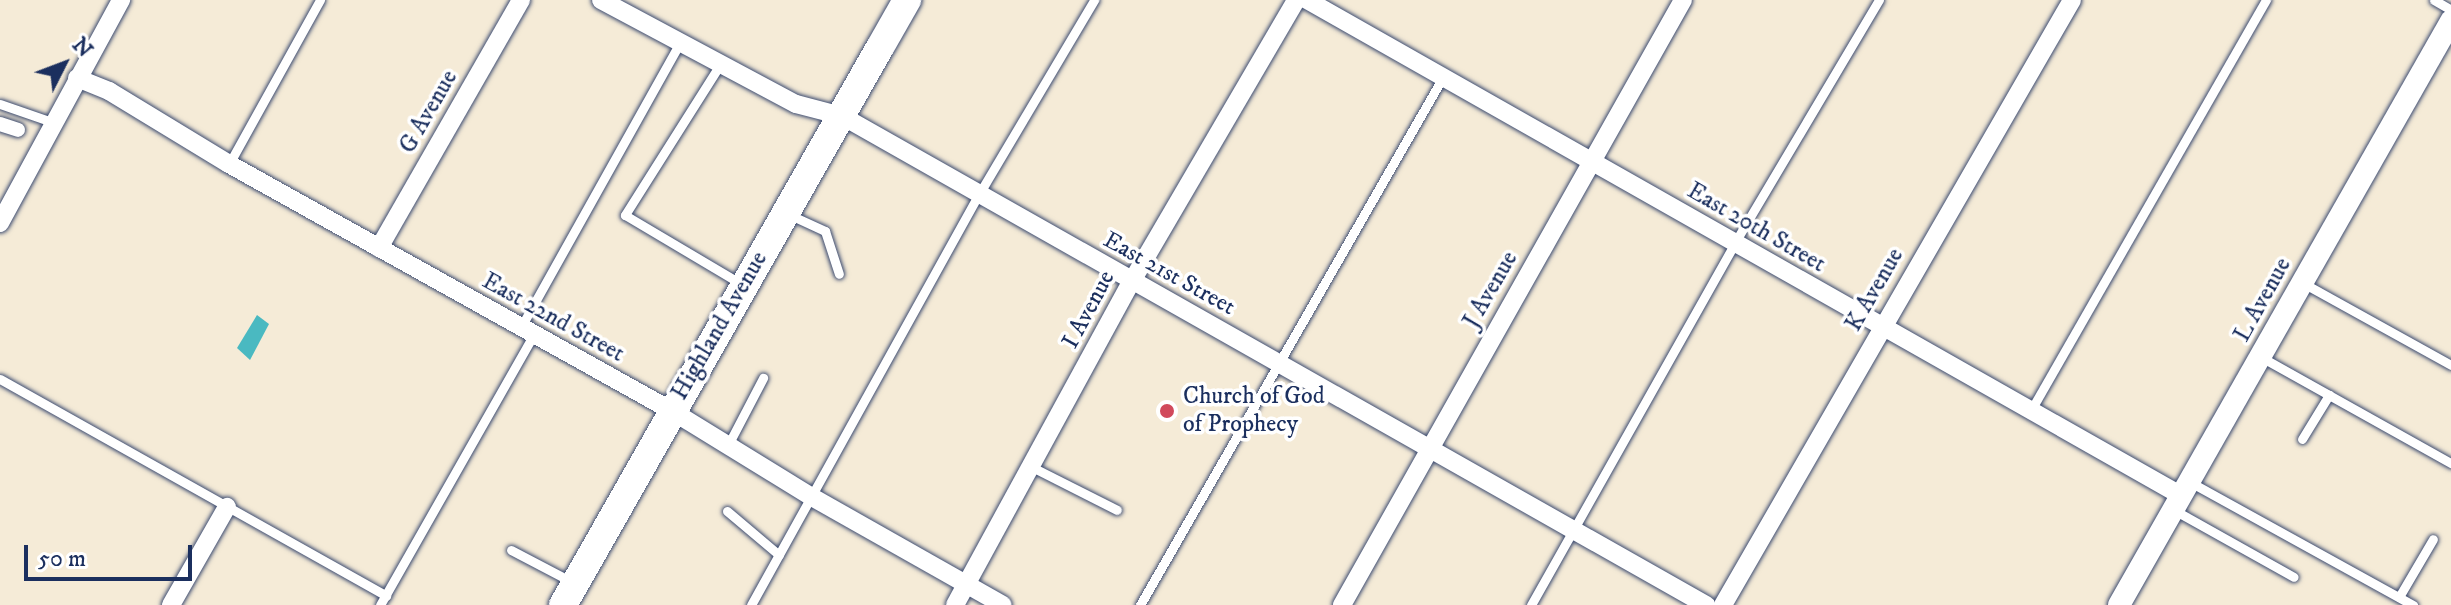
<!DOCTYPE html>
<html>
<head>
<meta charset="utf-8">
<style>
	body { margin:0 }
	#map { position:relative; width:2451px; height:605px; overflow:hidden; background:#f5ebd7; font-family:"IM FELL DW Pica",serif }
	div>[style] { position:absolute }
	.water>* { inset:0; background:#4ab9c1 }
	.roads { filter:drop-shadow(0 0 2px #3c4b70) drop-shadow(0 0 2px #3c4b70) }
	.service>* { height:9px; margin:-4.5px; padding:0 4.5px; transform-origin:4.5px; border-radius:4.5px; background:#fff }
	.pedestrian>* { height:14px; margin:-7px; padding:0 7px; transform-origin:7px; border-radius:7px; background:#fff }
	.minor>* { height:18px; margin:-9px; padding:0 9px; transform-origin:9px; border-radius:9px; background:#fff }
	.tertiary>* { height:22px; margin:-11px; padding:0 11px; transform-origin:11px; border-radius:11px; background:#fff }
	.primary>* { height:28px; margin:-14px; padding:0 14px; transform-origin:14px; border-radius:14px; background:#fff }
	.dots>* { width:22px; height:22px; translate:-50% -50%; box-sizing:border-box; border:4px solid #fff; border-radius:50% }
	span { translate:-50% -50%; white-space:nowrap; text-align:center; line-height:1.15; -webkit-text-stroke:7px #fff; paint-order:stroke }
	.street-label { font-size:24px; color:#1b2f5e }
	.poi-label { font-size:24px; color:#1b2f5e }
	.left { translate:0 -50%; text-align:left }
	.north { position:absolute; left:24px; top:24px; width:80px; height:80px; -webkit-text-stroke:6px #fff; paint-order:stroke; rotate:48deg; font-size:22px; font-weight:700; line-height:32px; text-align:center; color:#1b2f5e }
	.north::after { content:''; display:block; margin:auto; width:28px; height:36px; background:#1b2f5e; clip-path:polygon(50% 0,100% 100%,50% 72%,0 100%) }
	.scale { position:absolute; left:24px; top:545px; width:168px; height:36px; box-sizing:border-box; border:4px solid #1b2f5e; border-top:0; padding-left:10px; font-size:24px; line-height:28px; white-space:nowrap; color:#1b2f5e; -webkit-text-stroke:6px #fff; paint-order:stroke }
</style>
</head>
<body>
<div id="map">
	<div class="water">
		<div style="clip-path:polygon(257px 315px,269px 324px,250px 360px,237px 348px)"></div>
	</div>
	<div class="roads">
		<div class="service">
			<div style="left:2434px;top:0;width:20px;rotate:30deg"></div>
			<div style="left:721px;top:63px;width:180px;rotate:122.3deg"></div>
			<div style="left:625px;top:215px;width:137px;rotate:30.7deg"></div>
			<div style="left:0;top:104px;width:55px;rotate:19.1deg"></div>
			<div style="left:229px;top:164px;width:188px;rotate:-61deg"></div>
			<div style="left:788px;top:214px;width:41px;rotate:24.7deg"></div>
			<div style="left:825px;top:231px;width:45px;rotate:72deg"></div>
			<div style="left:2303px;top:283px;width:169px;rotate:29deg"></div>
			<div style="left:521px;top:327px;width:328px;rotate:-60.8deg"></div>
			<div style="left:2261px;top:357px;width:218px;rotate:29.2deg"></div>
			<div style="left:0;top:379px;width:443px;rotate:29.3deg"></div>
			<div style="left:2031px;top:410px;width:473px;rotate:-60.2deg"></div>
			<div style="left:2302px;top:439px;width:52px;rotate:-58.5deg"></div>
			<div style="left:728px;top:445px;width:76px;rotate:-62.4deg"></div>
			<div style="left:1032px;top:467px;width:95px;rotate:26.8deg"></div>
			<div style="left:2190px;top:482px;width:255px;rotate:28.9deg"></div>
			<div style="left:2174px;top:510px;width:137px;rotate:29.2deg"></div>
			<div style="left:727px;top:511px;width:68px;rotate:40.2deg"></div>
			<div style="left:511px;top:550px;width:69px;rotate:27.7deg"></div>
			<div style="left:2399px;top:597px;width:67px;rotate:-59.6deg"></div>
			<div style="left:380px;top:605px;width:312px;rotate:-60.4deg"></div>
			<div style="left:751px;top:605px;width:470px;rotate:-61deg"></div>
			<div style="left:979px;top:194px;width:226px;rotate:-59.3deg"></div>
			<div style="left:1140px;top:605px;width:609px;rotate:-60.15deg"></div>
			<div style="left:1531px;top:605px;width:414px;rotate:-60.6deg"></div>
			<div style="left:1734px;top:244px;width:284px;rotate:-59.3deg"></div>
		</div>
		<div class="pedestrian">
			<div style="left:0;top:124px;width:19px;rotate:18deg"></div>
		</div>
		<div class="minor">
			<div style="left:601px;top:0;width:221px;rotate:28.1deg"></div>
			<div style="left:796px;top:104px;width:48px;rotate:14.6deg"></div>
			<div style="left:842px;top:116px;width:993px;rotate:29.51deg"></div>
			<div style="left:1307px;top:0;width:1006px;rotate:29.55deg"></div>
			<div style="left:77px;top:78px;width:35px;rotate:22deg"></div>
			<div style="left:109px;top:91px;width:140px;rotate:31.3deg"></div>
			<div style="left:229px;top:164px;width:507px;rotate:29.14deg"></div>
			<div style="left:672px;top:411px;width:164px;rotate:31.6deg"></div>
			<div style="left:812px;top:497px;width:219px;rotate:29.5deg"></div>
			<div style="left:0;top:223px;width:254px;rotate:-61.5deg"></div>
			<div style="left:379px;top:248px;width:286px;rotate:-60.2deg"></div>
			<div style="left:171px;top:605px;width:113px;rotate:-60.3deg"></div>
			<div style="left:955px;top:605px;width:369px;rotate:-61.4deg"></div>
			<div style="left:1132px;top:281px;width:325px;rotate:-59.7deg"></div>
			<div style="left:1342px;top:605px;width:694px;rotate:-60.59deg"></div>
			<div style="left:1723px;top:605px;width:698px;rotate:-60.02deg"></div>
		</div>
		<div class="tertiary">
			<div style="left:2119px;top:605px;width:672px;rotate:-60.38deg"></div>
		</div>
		<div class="primary">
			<div style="left:882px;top:44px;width:51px;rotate:-60.4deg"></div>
			<div style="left:563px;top:605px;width:640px;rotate:-60.39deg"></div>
		</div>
	</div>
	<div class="dots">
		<div style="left:1167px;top:411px;background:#d1495b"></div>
	</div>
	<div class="street-label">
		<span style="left:429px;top:112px;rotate:-60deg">G Avenue</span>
		<span style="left:1756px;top:228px;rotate:30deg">East 20th Street</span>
		<span style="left:1169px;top:274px;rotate:29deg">East 21st Street</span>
		<span style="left:1491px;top:290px;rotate:-60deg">J Avenue</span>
		<span style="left:1875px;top:290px;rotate:-60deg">K Avenue</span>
		<span style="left:2263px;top:300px;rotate:-61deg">L Avenue</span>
		<span style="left:1089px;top:310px;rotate:-62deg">I Avenue</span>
		<span style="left:553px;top:318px;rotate:29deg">East 22nd Street</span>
		<span style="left:720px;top:326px;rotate:-60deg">Highland Avenue</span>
	</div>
	<div class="poi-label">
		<span class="left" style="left:1183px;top:411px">Church of God<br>of Prophecy</span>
	</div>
	<div class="north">N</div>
	<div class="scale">50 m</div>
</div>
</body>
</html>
